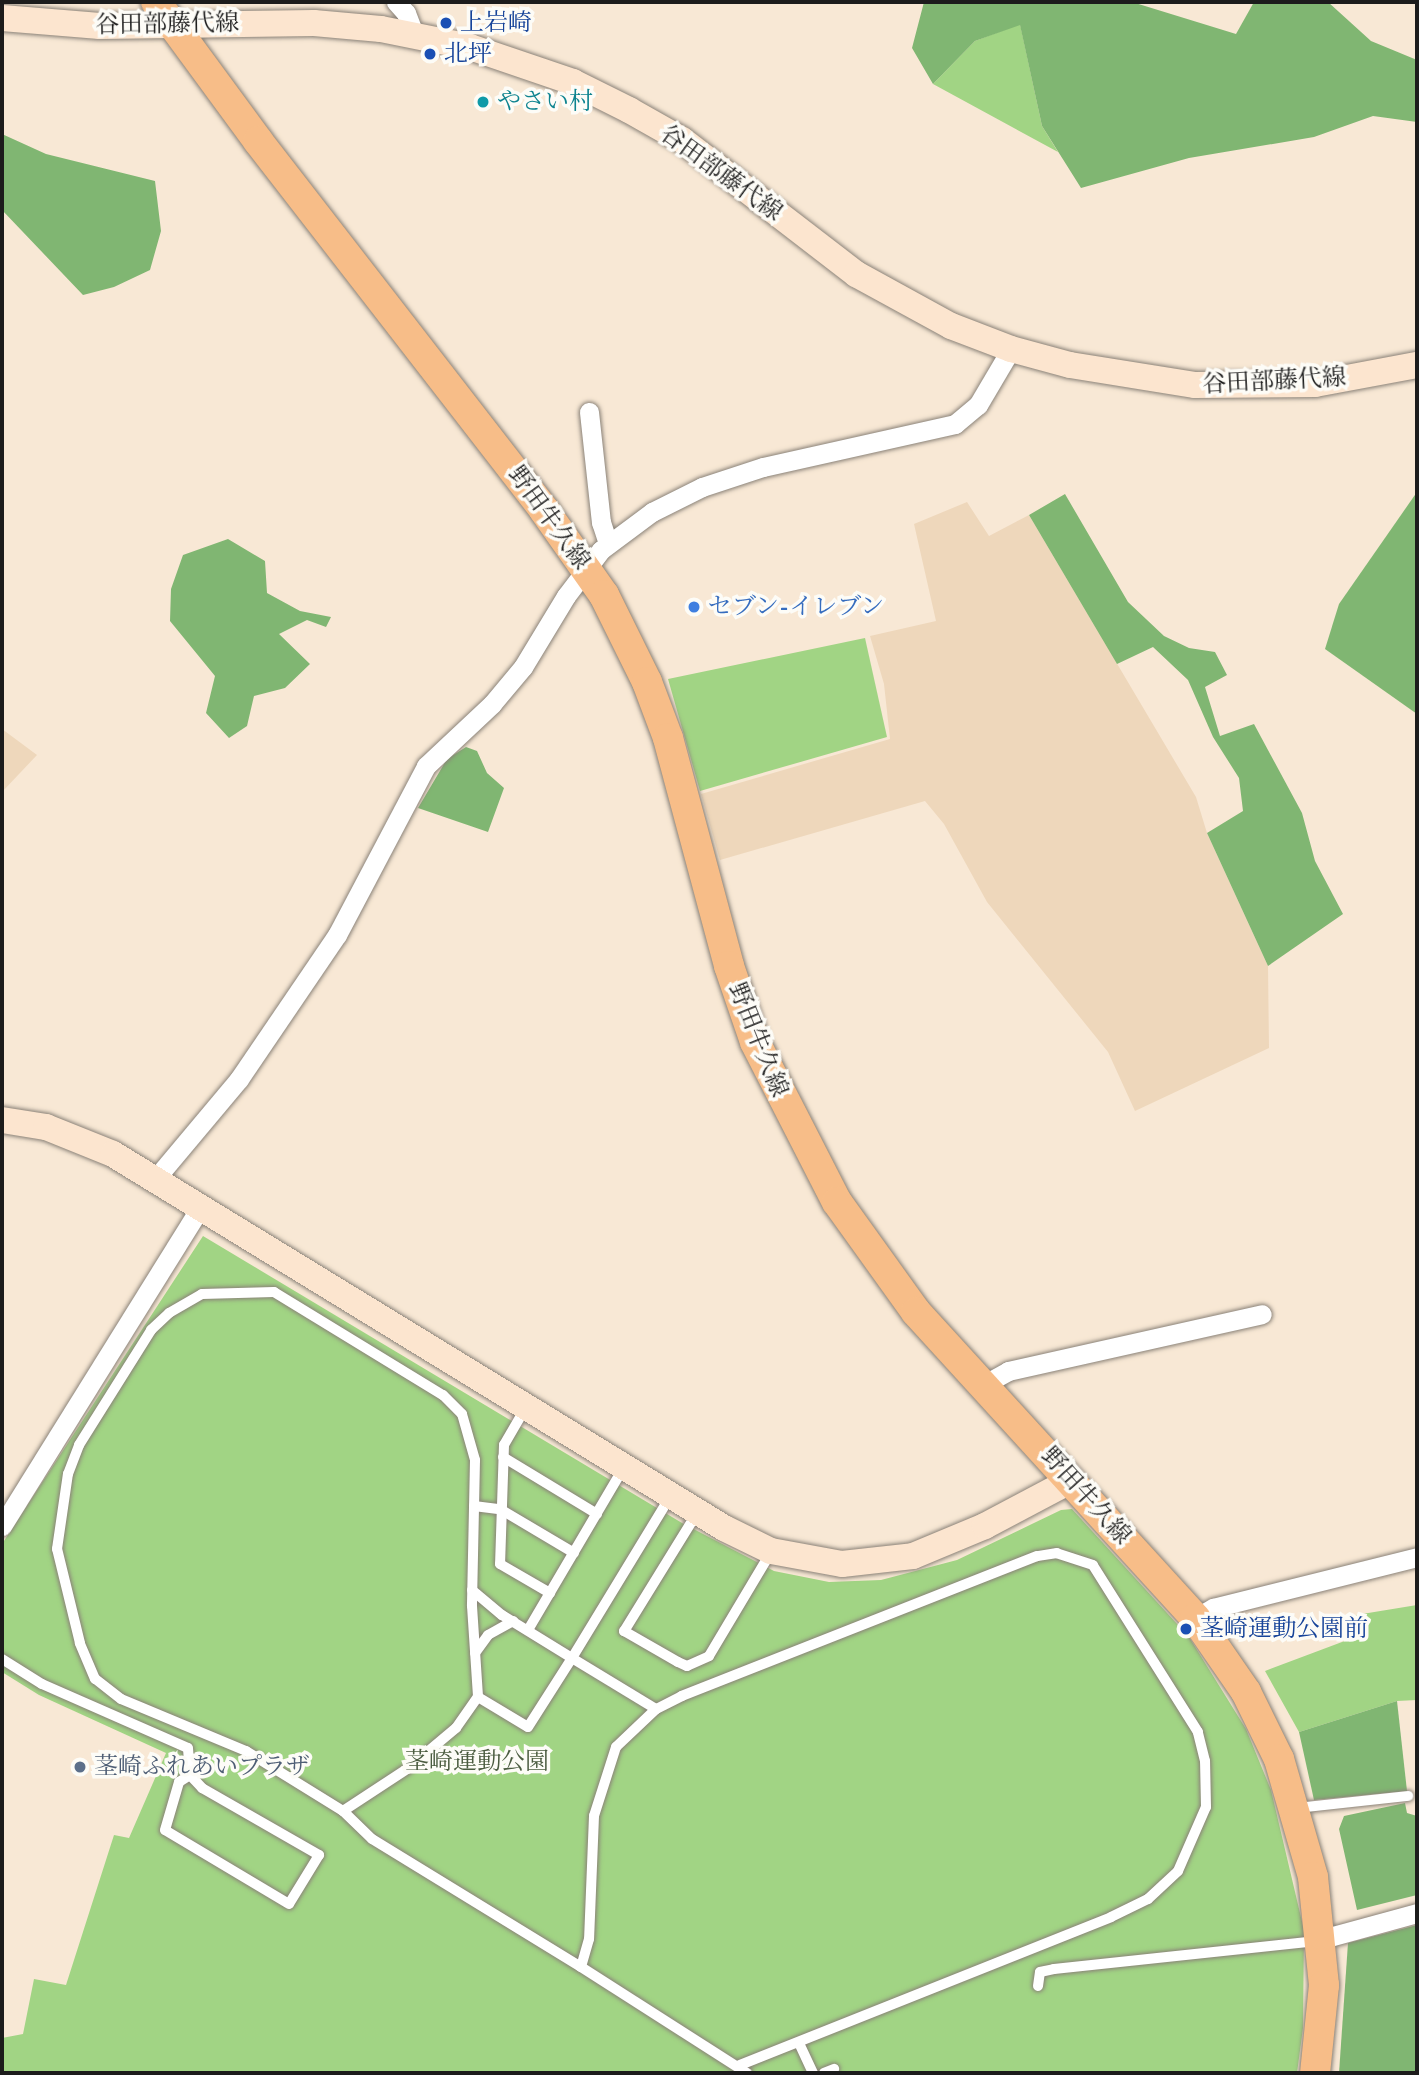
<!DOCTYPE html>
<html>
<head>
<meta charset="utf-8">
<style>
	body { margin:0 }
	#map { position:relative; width:1419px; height:2075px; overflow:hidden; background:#f8e8d5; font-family:"IM FELL Double Pica","Noto Serif JP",serif }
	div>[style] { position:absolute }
	.built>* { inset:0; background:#eed7bb }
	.green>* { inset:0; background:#a1d484 }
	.forest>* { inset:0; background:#80b672 }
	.roads { filter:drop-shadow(0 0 2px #8a8278) drop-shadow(0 0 2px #8a8278) }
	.lane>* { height:10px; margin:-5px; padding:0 5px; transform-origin:5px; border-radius:5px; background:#fff }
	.street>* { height:19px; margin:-9.5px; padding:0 9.5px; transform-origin:9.5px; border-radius:9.5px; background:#fff }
	.secondary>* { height:26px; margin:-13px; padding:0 13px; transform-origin:13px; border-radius:13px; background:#fce5cf }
	.primary>* { height:30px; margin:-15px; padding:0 15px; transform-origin:15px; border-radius:15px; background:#f7bd88 }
	.dots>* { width:19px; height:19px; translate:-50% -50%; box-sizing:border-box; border:4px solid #fdfcf7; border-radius:50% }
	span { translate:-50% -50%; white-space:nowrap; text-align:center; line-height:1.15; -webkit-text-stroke:7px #fdfcf7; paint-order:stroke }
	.transit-label { font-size:24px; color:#164399 }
	.left { translate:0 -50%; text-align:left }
	.street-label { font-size:24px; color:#1c1c1c }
	.culture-label { font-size:24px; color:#0d838f }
	.shop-label { font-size:24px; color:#366cbe }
	.park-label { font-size:24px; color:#4b5c40 }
	.service-label { font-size:24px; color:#4e5e75 }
	.frame { position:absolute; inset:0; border:4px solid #1c1c1c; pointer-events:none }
</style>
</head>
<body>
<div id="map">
	<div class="built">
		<div style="clip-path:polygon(967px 502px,989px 536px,1029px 515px,1196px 797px,1207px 833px,1268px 966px,1269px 1048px,1135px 1111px,1108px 1052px,987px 902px,944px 824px,925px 801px,720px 860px,701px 794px,890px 739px,884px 684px,870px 636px,936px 621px,914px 524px)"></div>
		<div style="clip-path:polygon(2px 729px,37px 755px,2px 792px)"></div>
	</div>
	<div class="green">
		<div style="clip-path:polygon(1020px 24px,1042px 126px,1058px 152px,933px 84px,975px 41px)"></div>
		<div style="clip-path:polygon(865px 638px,887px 737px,700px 791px,668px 679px)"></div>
		<div style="clip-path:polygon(203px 1236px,682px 1523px,774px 1571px,829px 1582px,881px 1580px,957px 1560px,1061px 1510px,1072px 1509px,1189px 1637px,1246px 1729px,1271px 1790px,1304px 1930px,1303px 2028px,1297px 2073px,2px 2073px,2px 2038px,23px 2034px,34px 1979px,66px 1985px,114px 1835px,129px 1838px,166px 1753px,39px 1695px,2px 1672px,2px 1544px)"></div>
		<div style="clip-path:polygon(1417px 1605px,1417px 1700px,1397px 1701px,1299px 1732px,1265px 1671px,1358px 1636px,1356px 1615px)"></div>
	</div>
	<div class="forest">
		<div style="clip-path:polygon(924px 2px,1132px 2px,1236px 34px,1254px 2px,1328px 2px,1371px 41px,1417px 60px,1417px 122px,1373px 116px,1314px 137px,1189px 158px,1081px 188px,1042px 126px,1020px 25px,975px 41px,933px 84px,912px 48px)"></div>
		<div style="clip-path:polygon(2px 134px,46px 154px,155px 181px,161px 231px,150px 270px,114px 287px,83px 295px,2px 210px)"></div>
		<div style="clip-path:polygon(1417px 492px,1417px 714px,1325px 649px,1339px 604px)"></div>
		<div style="clip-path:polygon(1065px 494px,1128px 602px,1164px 636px,1189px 648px,1215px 652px,1227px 675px,1205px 687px,1220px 736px,1254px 724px,1302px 813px,1315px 861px,1343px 914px,1268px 966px,1207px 833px,1243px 811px,1239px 778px,1213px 737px,1188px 680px,1153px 647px,1117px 664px,1029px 515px)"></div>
		<div style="clip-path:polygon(228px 539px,265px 561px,267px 593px,300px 611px,331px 617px,326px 627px,307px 620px,279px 634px,310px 664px,285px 688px,254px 696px,247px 726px,229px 738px,206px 713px,215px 676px,170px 621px,171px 589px,183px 555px)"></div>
		<div style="clip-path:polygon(466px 747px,477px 751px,487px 773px,504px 788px,488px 832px,418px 808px,447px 759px)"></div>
		<div style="clip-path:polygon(1397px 1701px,1407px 1791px,1314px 1800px,1299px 1732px)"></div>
		<div style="clip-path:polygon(1405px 1803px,1407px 1813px,1417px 1816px,1417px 1895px,1357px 1910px,1339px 1829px,1344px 1816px)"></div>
		<div style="clip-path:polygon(1417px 1925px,1417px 2073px,1339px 2073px,1348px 1943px)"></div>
	</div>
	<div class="roads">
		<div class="lane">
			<div style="left:526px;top:1407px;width:44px;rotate:120.1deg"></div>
			<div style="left:504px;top:1445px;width:119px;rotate:91.9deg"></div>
			<div style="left:500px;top:1564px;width:58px;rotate:30.1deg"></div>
			<div style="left:503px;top:1457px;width:110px;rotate:31.2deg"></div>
			<div style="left:474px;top:1506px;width:26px;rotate:7deg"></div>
			<div style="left:500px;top:1509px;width:86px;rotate:30.7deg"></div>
			<div style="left:697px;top:1513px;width:139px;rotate:121.7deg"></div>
			<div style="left:624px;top:1631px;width:62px;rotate:29.9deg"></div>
			<div style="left:678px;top:1662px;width:10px;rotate:24deg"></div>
			<div style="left:687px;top:1666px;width:24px;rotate:-24deg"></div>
			<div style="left:709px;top:1656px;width:121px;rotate:-59.2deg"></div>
			<div style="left:472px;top:1590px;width:39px;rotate:40deg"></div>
			<div style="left:502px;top:1615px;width:82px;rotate:31.6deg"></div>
			<div style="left:572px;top:1658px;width:191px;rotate:-58.7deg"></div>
			<div style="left:528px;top:1630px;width:189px;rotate:-59.5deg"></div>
			<div style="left:475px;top:1653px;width:22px;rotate:-54deg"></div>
			<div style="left:488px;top:1635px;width:29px;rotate:-29deg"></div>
			<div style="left:2px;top:1659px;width:47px;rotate:32deg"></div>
			<div style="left:42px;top:1684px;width:159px;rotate:23.7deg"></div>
			<div style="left:188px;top:1748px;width:27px;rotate:86deg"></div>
			<div style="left:190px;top:1775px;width:18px;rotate:47deg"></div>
			<div style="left:202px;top:1788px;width:135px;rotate:29.8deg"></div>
			<div style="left:319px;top:1855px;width:57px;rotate:121.5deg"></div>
			<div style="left:289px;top:1904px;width:144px;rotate:-149.2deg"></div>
			<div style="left:165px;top:1830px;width:50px;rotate:-73.7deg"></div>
			<div style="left:179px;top:1782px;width:13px;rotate:-32deg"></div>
			<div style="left:1297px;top:1808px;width:112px;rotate:-6.2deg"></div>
			<div style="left:343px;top:1811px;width:114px;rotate:-148.3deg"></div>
			<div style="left:246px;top:1751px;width:135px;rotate:-157.4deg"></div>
			<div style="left:121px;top:1699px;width:33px;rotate:-142deg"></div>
			<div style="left:95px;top:1679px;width:39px;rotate:-113deg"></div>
			<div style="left:80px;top:1643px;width:97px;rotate:-103.7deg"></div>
			<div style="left:57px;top:1549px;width:76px;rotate:-81.7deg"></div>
			<div style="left:68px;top:1474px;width:31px;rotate:-69deg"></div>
			<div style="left:79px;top:1445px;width:136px;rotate:-57.9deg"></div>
			<div style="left:151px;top:1330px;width:25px;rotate:-43deg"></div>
			<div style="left:169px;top:1313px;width:38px;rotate:-30deg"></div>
			<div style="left:202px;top:1294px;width:72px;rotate:-1.6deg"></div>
			<div style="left:274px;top:1292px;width:198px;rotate:31.4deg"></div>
			<div style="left:443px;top:1395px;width:27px;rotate:45deg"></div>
			<div style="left:462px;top:1414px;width:48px;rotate:74.2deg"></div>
			<div style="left:475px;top:1460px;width:146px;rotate:91.2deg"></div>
			<div style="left:472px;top:1606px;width:91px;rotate:86.2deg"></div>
			<div style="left:581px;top:1967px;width:245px;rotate:-148.5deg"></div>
			<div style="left:372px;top:1839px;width:40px;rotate:-136deg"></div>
			<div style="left:343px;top:1811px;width:77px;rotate:-33.3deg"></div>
			<div style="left:407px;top:1769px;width:64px;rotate:-39.9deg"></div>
			<div style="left:456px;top:1728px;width:38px;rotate:-55deg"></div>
			<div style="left:478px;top:1697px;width:58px;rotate:31deg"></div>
			<div style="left:528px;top:1727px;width:82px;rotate:-57.5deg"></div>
			<div style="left:572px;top:1658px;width:98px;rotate:31.3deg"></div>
			<div style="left:1038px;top:1986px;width:14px;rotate:-82deg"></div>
			<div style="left:1040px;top:1972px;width:14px;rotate:-12deg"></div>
			<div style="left:1054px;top:1969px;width:262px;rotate:-6.1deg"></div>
			<div style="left:799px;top:2043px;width:33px;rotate:65deg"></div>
			<div style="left:740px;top:2065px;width:399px;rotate:-21.7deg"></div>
			<div style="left:1111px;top:1917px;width:41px;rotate:-25.9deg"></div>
			<div style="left:1148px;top:1899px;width:41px;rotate:-43deg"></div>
			<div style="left:1178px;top:1871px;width:70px;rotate:-66.4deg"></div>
			<div style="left:1206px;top:1807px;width:46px;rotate:-91.2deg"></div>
			<div style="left:1205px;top:1761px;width:30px;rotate:-104deg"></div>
			<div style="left:1198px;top:1732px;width:197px;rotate:-122.2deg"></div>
			<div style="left:1093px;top:1565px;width:38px;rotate:-162deg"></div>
			<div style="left:1057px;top:1553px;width:20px;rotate:171deg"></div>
			<div style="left:1037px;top:1556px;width:382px;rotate:158.5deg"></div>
			<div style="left:682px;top:1696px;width:29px;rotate:153deg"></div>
			<div style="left:656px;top:1709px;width:55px;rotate:136.5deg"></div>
			<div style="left:616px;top:1747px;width:72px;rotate:107.7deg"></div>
			<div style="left:594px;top:1816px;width:123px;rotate:92.3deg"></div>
			<div style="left:589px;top:1939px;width:29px;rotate:106deg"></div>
			<div style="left:581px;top:1967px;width:197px;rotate:32.6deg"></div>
			<div style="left:824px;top:2073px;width:11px;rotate:-22deg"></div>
		</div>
		<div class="street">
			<div style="left:396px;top:2px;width:15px;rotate:48deg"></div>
			<div style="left:406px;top:13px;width:22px;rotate:69deg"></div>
			<div style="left:589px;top:412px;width:111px;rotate:83.8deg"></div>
			<div style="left:601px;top:522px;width:23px;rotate:72deg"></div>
			<div style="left:156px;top:1178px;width:129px;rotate:-50deg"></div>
			<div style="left:239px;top:1079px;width:174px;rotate:-55.8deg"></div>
			<div style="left:337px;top:935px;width:191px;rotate:-62.2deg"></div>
			<div style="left:426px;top:766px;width:91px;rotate:-43.2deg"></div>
			<div style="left:492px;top:704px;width:48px;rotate:-50deg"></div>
			<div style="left:523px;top:667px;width:83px;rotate:-58.8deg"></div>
			<div style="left:566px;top:596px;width:58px;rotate:-52.7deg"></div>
			<div style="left:601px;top:550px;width:64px;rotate:-36.7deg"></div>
			<div style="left:652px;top:512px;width:56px;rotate:-26.6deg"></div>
			<div style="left:702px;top:487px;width:64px;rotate:-18.2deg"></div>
			<div style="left:763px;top:467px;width:197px;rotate:-12.6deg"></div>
			<div style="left:955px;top:424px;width:30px;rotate:-40deg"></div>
			<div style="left:978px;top:405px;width:65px;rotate:-59.5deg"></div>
			<div style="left:983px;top:1385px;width:29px;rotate:-29deg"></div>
			<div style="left:1008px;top:1371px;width:260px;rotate:-12.6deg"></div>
			<div style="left:2px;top:1526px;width:377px;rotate:-58.1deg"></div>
			<div style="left:1195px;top:1618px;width:21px;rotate:-29deg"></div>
			<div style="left:1213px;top:1608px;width:210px;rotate:-14deg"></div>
			<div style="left:1322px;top:1939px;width:98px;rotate:-15.3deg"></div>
		</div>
		<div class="secondary">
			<div style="left:2px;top:18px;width:98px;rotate:4.7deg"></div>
			<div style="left:100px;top:26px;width:214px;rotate:-0.8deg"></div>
			<div style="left:314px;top:23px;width:67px;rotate:5.1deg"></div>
			<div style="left:381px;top:29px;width:91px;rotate:11.4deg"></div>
			<div style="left:470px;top:47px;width:109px;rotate:18.8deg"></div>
			<div style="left:573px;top:82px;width:63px;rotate:26.6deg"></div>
			<div style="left:629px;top:110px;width:61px;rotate:29.5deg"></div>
			<div style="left:682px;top:140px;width:220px;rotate:37.6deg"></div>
			<div style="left:856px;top:274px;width:108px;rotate:28.7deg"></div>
			<div style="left:951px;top:326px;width:64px;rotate:21deg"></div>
			<div style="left:1011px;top:349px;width:61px;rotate:15.2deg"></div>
			<div style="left:1070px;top:365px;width:127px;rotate:9.1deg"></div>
			<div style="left:1195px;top:385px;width:120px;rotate:-0.5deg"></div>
			<div style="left:1315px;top:384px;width:104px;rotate:-10.6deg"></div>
			<div style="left:2px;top:1120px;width:45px;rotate:9deg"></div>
			<div style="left:46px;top:1127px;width:72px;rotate:21.9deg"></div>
			<div style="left:113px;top:1154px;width:716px;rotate:31.47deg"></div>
			<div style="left:724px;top:1528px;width:52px;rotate:26.1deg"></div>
			<div style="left:771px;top:1551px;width:72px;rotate:10.4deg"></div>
			<div style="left:842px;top:1564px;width:71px;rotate:-6.4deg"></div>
			<div style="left:913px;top:1556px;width:78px;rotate:-22.6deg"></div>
			<div style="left:985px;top:1526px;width:98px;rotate:-27.9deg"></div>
		</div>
		<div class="primary">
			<div style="left:156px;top:2px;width:172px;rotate:53.7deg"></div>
			<div style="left:258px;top:141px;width:467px;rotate:52.2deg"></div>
			<div style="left:544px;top:510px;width:104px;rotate:54.8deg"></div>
			<div style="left:604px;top:595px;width:97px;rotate:63.7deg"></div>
			<div style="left:647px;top:682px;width:60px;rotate:69.4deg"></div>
			<div style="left:668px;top:738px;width:236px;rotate:75deg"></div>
			<div style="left:729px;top:966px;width:80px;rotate:71.1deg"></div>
			<div style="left:755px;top:1042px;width:180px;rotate:62.9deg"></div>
			<div style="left:837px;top:1202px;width:135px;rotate:54.3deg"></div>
			<div style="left:916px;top:1312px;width:414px;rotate:47.6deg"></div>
			<div style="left:1195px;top:1618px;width:90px;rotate:55.4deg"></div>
			<div style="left:1246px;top:1692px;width:75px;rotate:63.8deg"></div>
			<div style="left:1279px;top:1759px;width:123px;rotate:73.9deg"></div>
			<div style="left:1313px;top:1877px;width:109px;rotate:84.2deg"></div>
			<div style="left:1324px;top:1985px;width:88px;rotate:95.8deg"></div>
		</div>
	</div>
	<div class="dots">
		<div style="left:446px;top:23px;background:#1a4fb4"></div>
		<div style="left:430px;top:54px;background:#1a4fb4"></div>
		<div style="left:483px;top:102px;background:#0f9aa8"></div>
		<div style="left:694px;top:607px;background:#3f7fe0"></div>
		<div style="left:1186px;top:1629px;background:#1a4fb4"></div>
		<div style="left:80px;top:1767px;background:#5c6f8a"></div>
	</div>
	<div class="transit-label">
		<span class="left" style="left:460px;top:23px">上岩崎</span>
		<span class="left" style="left:444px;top:54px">北坪</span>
		<span class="left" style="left:1200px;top:1629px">茎崎運動公園前</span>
	</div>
	<div class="street-label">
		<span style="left:167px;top:24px;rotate:-1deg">谷田部藤代線</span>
		<span style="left:721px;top:173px;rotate:36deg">谷田部藤代線</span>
		<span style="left:1274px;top:381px;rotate:-3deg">谷田部藤代線</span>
		<span style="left:549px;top:518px;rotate:54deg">野田牛久線</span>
		<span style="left:758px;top:1040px;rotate:68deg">野田牛久線</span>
		<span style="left:1086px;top:1496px;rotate:48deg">野田牛久線</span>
	</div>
	<div class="culture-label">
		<span class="left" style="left:497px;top:102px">やさい村</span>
	</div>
	<div class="shop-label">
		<span class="left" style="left:708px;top:607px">セブン-イレブン</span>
	</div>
	<div class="park-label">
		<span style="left:477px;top:1762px">茎崎運動公園</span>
	</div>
	<div class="service-label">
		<span class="left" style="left:94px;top:1767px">茎崎ふれあいプラザ</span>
	</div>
	<div class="frame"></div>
</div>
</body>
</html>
